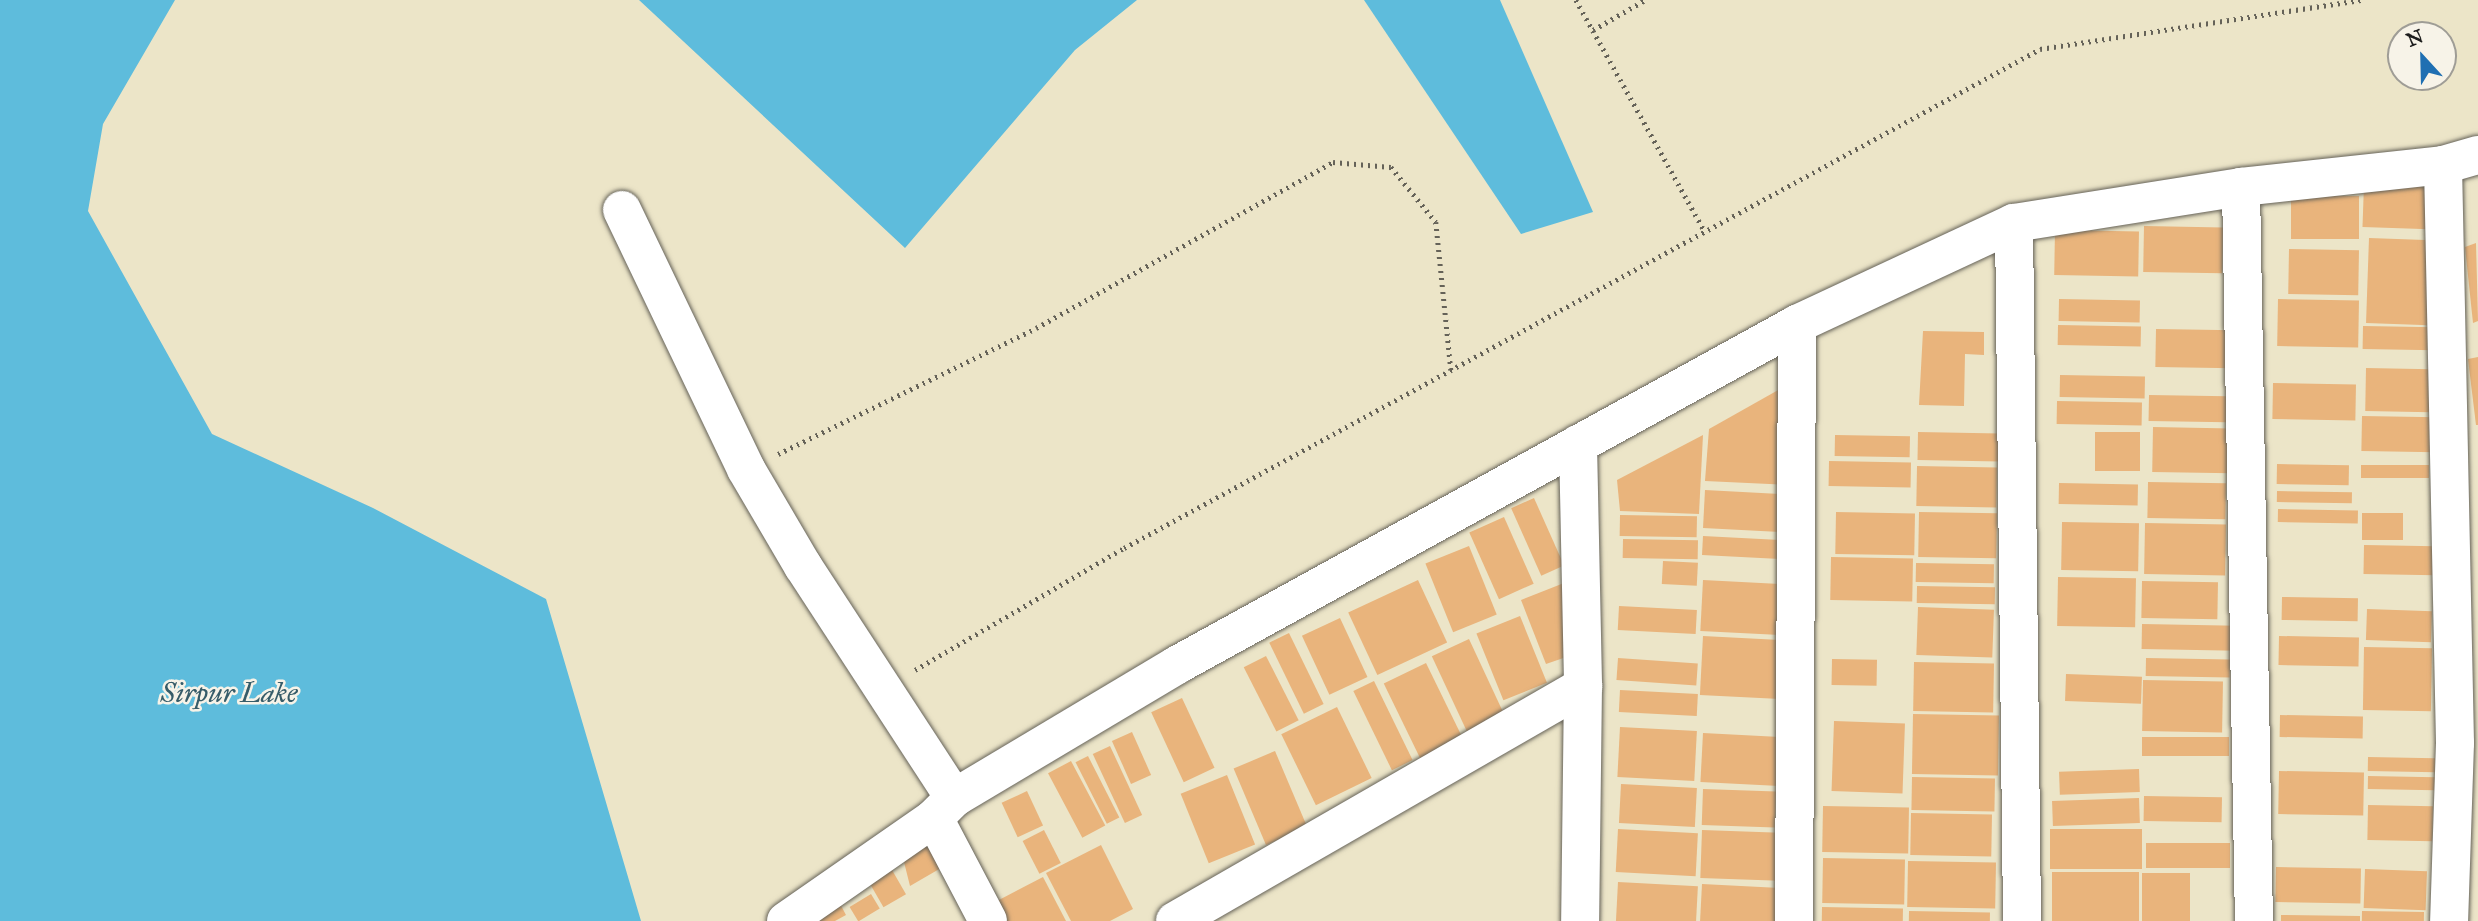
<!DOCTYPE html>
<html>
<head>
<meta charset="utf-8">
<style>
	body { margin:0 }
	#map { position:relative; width:2478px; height:921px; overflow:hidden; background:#ece5c8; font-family:"IM FELL Great Primer",serif }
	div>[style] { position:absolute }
	.water>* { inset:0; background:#5ebcdc }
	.building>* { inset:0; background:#e9b47c; transform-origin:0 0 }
	.path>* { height:4.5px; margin-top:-2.25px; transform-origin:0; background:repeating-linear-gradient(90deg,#656258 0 2px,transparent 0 7px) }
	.roads { filter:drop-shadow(0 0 2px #656258) drop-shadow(0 0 2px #656258) }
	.street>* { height:38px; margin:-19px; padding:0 19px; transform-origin:19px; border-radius:19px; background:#fff }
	span { translate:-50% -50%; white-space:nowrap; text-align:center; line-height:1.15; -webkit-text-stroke:5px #f7f3e8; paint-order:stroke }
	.water-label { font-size:28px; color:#365c69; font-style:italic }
	.north { position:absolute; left:2387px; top:21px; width:70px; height:70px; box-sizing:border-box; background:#f7f3e8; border:2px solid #9f9d96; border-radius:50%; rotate:338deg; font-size:19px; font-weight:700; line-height:28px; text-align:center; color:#1c1c1c }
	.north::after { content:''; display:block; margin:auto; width:24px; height:32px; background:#1f6fb2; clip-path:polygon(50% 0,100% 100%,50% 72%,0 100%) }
</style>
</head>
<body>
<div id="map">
	<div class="water">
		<div style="clip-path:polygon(0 0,175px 0,103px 124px,88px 211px,212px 434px,373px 508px,546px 599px,641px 921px,0 921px)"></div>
		<div style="clip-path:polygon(639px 0,1137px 0,1075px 50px,905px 248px)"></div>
		<div style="clip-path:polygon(1364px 0,1500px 0,1593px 212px,1521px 234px)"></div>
	</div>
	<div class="building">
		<div style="left:2364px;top:184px;width:67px;height:43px;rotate:2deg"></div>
		<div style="left:2291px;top:196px;width:68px;height:43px"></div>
		<div style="left:2144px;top:226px;width:79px;height:46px;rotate:1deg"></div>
		<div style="left:2055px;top:230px;width:84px;height:45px;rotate:1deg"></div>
		<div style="left:2369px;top:238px;width:63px;height:85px;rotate:2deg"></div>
		<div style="clip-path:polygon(2476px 243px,2478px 321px,2473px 323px,2465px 247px)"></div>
		<div style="left:2289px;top:249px;width:70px;height:45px;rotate:1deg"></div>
		<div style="left:2059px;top:299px;width:81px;height:22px;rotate:1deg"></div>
		<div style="left:2278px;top:299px;width:81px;height:47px;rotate:1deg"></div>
		<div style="left:2058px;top:325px;width:83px;height:20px;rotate:1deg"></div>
		<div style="left:2363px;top:326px;width:72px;height:23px;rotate:1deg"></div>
		<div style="left:2156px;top:329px;width:78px;height:38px;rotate:1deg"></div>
		<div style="clip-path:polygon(1923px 331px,1984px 332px,1984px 355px,1965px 354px,1964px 406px,1919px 405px)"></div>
		<div style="clip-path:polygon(2478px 357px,2478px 425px,2476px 425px,2468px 359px)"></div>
		<div style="left:2366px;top:368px;width:65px;height:43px;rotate:1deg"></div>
		<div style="left:2060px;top:375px;width:85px;height:22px;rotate:1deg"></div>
		<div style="left:2273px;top:383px;width:83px;height:36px;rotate:1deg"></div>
		<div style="clip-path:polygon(1787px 385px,1791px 485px,1705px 481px,1709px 429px)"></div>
		<div style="left:2149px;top:395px;width:78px;height:26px;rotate:1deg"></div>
		<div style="left:2057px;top:401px;width:85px;height:23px;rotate:1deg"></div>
		<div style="left:2362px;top:416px;width:74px;height:35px;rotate:1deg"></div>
		<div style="left:2153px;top:427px;width:79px;height:45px;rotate:1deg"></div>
		<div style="left:1918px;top:432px;width:82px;height:28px;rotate:1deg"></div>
		<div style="left:2095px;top:432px;width:45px;height:39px"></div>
		<div style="clip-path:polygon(1703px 435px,1699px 514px,1620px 511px,1617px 480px)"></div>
		<div style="left:1835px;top:435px;width:75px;height:21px;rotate:1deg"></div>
		<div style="left:1829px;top:461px;width:82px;height:25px;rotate:1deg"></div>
		<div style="left:2277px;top:464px;width:72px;height:20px;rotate:1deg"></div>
		<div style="left:2361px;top:465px;width:68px;height:13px"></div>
		<div style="left:1917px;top:466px;width:80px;height:40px;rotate:1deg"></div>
		<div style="left:2148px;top:482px;width:78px;height:36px;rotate:1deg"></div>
		<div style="left:2059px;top:483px;width:79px;height:21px;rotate:1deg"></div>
		<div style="left:1705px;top:490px;width:86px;height:38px;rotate:3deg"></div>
		<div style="left:2277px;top:491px;width:75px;height:11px;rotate:1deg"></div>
		<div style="left:1534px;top:498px;width:74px;height:25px;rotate:66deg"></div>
		<div style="left:2278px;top:509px;width:80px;height:13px;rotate:1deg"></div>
		<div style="left:1836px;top:512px;width:79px;height:42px;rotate:1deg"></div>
		<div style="left:1919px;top:512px;width:78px;height:45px;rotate:1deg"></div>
		<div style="left:2362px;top:513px;width:41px;height:27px"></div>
		<div style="left:1620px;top:515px;width:77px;height:21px;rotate:1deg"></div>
		<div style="left:1504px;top:517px;width:73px;height:38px;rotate:66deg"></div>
		<div style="left:2062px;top:522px;width:77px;height:48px;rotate:1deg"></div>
		<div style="left:2145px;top:523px;width:81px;height:51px;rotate:1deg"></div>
		<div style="left:1703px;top:536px;width:88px;height:19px;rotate:3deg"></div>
		<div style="left:1623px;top:539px;width:75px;height:19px;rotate:1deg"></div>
		<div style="left:2364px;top:545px;width:71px;height:29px;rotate:1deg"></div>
		<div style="left:1469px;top:546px;width:74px;height:47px;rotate:68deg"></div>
		<div style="left:1831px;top:557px;width:82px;height:43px;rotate:1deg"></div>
		<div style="left:1663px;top:561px;width:35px;height:23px;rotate:3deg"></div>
		<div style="left:1916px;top:563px;width:78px;height:19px;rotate:1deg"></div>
		<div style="left:2058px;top:577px;width:78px;height:49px;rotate:1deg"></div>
		<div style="left:1418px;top:580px;width:69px;height:77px;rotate:65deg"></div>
		<div style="left:1703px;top:580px;width:85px;height:51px;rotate:3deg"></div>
		<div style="left:2142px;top:581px;width:76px;height:37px;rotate:1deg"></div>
		<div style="clip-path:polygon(1564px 583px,1575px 654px,1546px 664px,1521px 600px)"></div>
		<div style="left:1917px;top:586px;width:78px;height:17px;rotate:1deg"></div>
		<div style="left:2282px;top:597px;width:76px;height:23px;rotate:1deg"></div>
		<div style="left:1619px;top:606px;width:78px;height:24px;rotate:3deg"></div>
		<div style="left:1918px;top:607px;width:76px;height:48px;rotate:2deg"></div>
		<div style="left:2367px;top:609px;width:65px;height:31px;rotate:2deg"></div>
		<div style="left:1520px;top:616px;width:72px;height:47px;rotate:68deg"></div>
		<div style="left:1340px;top:618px;width:65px;height:42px;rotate:65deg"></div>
		<div style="left:2142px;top:624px;width:95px;height:25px;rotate:1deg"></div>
		<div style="left:1289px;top:633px;width:79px;height:22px;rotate:64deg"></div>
		<div style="left:1703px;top:636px;width:84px;height:59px;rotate:3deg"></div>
		<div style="left:2279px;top:636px;width:80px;height:29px;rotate:1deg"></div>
		<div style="left:1469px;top:639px;width:83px;height:41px;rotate:65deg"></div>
		<div style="left:2364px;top:647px;width:68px;height:63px;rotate:1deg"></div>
		<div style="left:1266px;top:656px;width:72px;height:25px;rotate:63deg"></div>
		<div style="left:1618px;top:658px;width:80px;height:22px;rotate:4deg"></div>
		<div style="left:2146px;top:658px;width:84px;height:18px;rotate:1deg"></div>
		<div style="left:1832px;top:659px;width:45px;height:26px;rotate:1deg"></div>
		<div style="left:1914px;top:662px;width:80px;height:49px;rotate:1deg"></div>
		<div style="left:1426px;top:663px;width:83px;height:47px;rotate:64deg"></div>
		<div style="left:2066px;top:674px;width:76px;height:27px;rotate:2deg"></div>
		<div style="left:2143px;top:680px;width:80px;height:51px;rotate:1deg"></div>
		<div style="left:1374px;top:681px;width:88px;height:23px;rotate:64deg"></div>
		<div style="left:1620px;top:690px;width:78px;height:22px;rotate:3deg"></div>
		<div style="left:1182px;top:698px;width:77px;height:34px;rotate:65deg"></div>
		<div style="left:1337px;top:707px;width:79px;height:62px;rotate:64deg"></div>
		<div style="left:1913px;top:714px;width:86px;height:60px;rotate:1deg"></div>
		<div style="left:2280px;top:715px;width:83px;height:22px;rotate:1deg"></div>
		<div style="left:1834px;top:721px;width:71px;height:70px;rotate:2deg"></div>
		<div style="left:1620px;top:727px;width:77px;height:50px;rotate:3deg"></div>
		<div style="left:1132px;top:732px;width:47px;height:22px;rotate:66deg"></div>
		<div style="left:1703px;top:733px;width:79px;height:49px;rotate:3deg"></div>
		<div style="left:2229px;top:737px;width:19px;height:87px;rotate:90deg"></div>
		<div style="left:1110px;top:746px;width:76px;height:19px;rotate:65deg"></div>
		<div style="left:1275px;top:751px;width:83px;height:45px;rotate:67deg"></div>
		<div style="left:1088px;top:756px;width:69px;height:14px;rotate:63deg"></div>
		<div style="left:2368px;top:757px;width:67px;height:14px;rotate:1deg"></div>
		<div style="left:1071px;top:761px;width:73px;height:26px;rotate:62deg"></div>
		<div style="left:2139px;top:769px;width:23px;height:80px;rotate:88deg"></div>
		<div style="left:2279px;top:771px;width:85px;height:43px;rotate:1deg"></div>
		<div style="left:1227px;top:775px;width:75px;height:50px;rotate:68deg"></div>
		<div style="left:2368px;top:776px;width:67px;height:13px;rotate:1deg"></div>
		<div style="left:1912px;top:777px;width:83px;height:33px;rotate:1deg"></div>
		<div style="left:1621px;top:784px;width:76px;height:39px;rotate:3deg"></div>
		<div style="left:1703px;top:789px;width:73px;height:36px;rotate:2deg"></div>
		<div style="left:1027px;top:791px;width:38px;height:28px;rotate:65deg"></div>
		<div style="left:2144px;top:796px;width:78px;height:25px;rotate:1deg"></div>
		<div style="left:2139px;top:798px;width:25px;height:87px;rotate:88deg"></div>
		<div style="left:2368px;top:805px;width:65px;height:35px;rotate:1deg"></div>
		<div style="left:1823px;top:806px;width:86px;height:46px;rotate:1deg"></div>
		<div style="left:1911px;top:813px;width:81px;height:42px;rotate:1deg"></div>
		<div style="left:1618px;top:829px;width:80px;height:43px;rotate:3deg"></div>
		<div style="left:2142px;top:829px;width:40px;height:92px;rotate:90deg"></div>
		<div style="left:1044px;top:830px;width:37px;height:24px;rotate:63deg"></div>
		<div style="left:1702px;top:830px;width:79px;height:48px;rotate:2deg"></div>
		<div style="clip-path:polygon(924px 839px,941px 868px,910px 886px,904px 862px)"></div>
		<div style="left:2230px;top:843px;width:25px;height:84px;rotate:90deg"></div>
		<div style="clip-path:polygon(1101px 845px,1133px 909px,1110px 921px,1071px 921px,1046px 873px)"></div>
		<div style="left:1823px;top:858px;width:82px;height:45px;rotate:1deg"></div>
		<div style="left:1908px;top:861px;width:88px;height:46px;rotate:1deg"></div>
		<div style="left:888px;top:863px;width:36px;height:26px;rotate:60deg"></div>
		<div style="left:2276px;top:867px;width:85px;height:35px;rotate:1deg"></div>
		<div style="left:2365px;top:869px;width:62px;height:39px;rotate:2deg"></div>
		<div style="left:2139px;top:872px;width:49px;height:87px;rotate:90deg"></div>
		<div style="left:2190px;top:873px;width:48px;height:48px;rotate:90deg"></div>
		<div style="clip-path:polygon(1043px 877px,1066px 921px,1007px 921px,997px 901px)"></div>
		<div style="left:1618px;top:882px;width:80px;height:39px;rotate:3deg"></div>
		<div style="left:1702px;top:884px;width:80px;height:37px;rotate:3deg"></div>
		<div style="left:871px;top:894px;width:17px;height:25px;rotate:59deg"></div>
		<div style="clip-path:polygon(838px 900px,846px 915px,835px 921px,801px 921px)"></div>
		<div style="left:1822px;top:907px;width:81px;height:14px;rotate:1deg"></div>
		<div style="left:1909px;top:911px;width:81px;height:10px;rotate:1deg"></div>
		<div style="left:2362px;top:911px;width:62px;height:10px;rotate:1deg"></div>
		<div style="clip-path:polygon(2281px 915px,2360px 916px,2360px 921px,2281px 921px)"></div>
	</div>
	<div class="path">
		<div style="left:1576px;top:0;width:265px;rotate:60.9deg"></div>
		<div style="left:1593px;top:30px;width:60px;rotate:-30deg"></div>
		<div style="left:778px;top:454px;width:287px;rotate:-26deg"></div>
		<div style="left:1036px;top:328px;width:340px;rotate:-29.2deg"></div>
		<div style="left:1333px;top:162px;width:58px;rotate:4.9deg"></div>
		<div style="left:1391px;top:167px;width:71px;rotate:50.7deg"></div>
		<div style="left:1436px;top:222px;width:149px;rotate:84.2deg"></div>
		<div style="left:915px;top:670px;width:242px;rotate:-30.3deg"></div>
		<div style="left:1124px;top:548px;width:1043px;rotate:-28.58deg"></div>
		<div style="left:2040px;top:49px;width:326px;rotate:-8.7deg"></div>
	</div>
	<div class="roads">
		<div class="street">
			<div style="left:2443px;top:165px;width:578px;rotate:88.81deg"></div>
			<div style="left:2455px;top:743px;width:178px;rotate:91.9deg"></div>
			<div style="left:2241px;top:187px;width:734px;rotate:88.99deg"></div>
			<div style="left:622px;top:210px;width:287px;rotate:64.4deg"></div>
			<div style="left:746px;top:469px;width:113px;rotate:59.6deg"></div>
			<div style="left:803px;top:566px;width:277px;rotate:56.9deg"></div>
			<div style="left:2014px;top:223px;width:698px;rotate:89.34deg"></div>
			<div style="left:1578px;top:444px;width:242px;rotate:88.8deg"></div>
			<div style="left:1583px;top:686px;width:235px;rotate:90.7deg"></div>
			<div style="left:934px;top:818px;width:116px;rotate:62.3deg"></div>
			<div style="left:786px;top:921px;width:180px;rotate:-34.8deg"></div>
			<div style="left:934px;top:818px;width:28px;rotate:-45deg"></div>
			<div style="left:954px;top:798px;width:260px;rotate:-30.8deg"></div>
			<div style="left:1177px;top:665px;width:708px;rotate:-28.81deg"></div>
			<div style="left:1797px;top:324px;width:239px;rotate:-25deg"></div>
			<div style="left:2014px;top:223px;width:230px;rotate:-9deg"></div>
			<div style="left:2241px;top:187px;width:203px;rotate:-6.2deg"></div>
			<div style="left:2443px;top:165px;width:36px;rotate:-16deg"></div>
			<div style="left:1175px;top:921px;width:471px;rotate:-29.9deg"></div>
			<div style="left:1794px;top:921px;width:597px;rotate:-89.71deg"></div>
		</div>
	</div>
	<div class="water-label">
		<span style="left:229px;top:693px">Sirpur Lake</span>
	</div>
	<div class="north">N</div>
</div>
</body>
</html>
